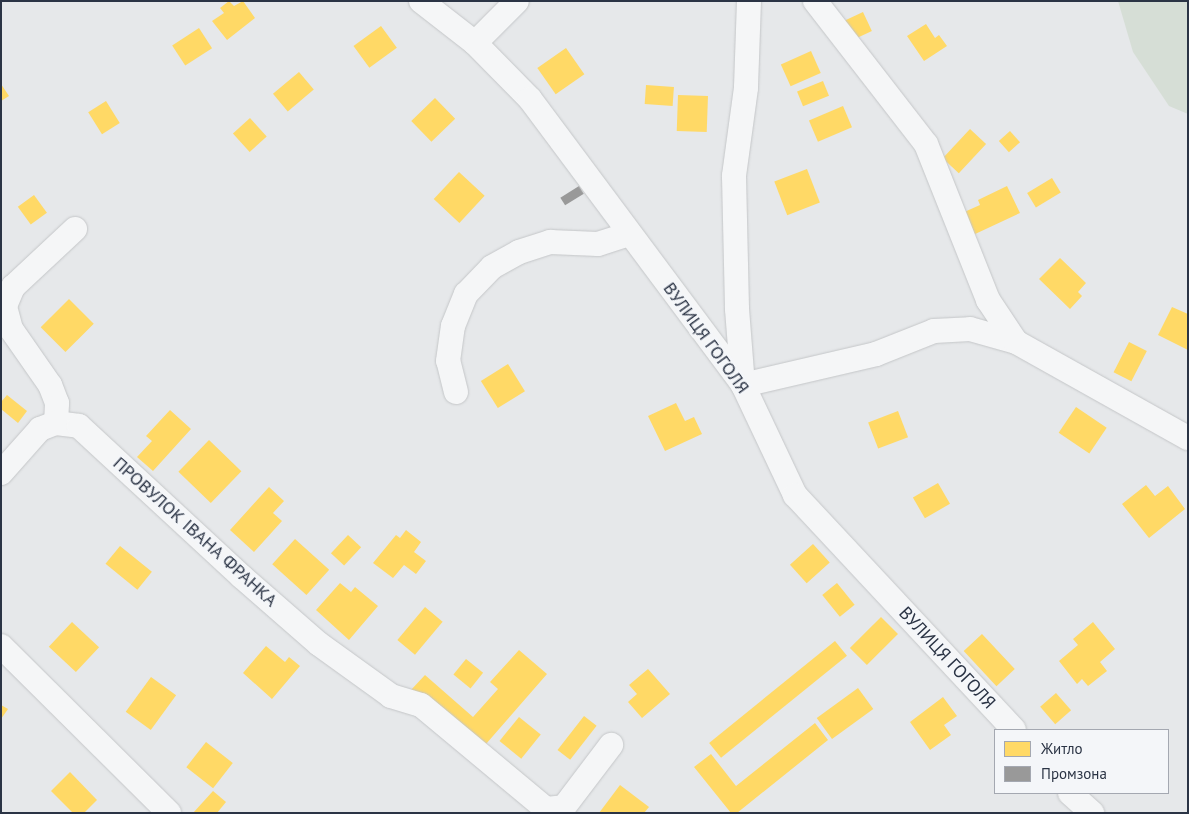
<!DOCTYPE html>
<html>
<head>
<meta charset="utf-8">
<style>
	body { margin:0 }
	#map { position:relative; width:1189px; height:814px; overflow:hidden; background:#e6e8ea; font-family:"PT Sans",sans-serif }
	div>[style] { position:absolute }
	.green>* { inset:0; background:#d6ded6 }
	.homes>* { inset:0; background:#ffd966; transform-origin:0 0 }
	.industry>* { inset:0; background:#999; transform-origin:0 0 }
	.roads { filter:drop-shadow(0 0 1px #c4c6c8) drop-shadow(0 0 1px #c4c6c8) }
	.minor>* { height:24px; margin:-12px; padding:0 12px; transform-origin:12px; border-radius:12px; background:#f5f6f7 }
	span { translate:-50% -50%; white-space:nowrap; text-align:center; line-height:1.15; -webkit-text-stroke:5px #f4f6f9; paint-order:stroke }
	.street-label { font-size:18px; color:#2b3445 }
	.frame { position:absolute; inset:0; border:2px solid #2b3445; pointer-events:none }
	.legend { position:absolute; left:994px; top:729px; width:175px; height:65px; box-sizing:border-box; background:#f4f6f9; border:1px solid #a4a8b1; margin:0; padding:6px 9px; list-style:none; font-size:15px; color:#2b3445 }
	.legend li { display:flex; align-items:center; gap:10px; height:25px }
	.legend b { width:25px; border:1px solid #a4a8b1 }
</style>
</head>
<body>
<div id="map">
	<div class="green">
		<div style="clip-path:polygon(1118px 1px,1188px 1px,1188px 114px,1169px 106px,1133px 52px)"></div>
	</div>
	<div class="homes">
		<div style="clip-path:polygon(229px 1px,234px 6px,243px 1px,255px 18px,227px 40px,212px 21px,224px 13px,220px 8px)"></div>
		<div style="left:863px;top:12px;width:21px;height:20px;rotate:65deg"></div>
		<div style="clip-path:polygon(926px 24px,935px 38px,939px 35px,947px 46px,924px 61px,907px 36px)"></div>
		<div style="left:381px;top:26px;width:27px;height:34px;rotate:54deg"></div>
		<div style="left:199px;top:28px;width:24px;height:32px;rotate:57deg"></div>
		<div style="left:566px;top:48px;width:32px;height:35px;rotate:55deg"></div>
		<div style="left:811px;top:51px;width:24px;height:33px;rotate:66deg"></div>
		<div style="left:299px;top:72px;width:23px;height:34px;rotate:50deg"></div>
		<div style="left:823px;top:81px;width:16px;height:28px;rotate:68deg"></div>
		<div style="clip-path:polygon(1px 84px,9px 96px,1px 101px)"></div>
		<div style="left:646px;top:85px;width:28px;height:19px;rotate:4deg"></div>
		<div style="left:678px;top:95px;width:30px;height:36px;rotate:2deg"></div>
		<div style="left:435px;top:98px;width:29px;height:33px;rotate:46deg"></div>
		<div style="left:106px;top:101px;width:26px;height:21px;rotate:58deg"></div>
		<div style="left:843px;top:106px;width:23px;height:37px;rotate:67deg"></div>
		<div style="left:250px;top:118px;width:25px;height:23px;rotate:48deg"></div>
		<div style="left:970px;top:129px;width:22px;height:40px;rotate:43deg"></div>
		<div style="left:1010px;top:131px;width:15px;height:15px;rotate:48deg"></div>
		<div style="left:807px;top:169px;width:36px;height:35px;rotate:69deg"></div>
		<div style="left:459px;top:172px;width:35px;height:37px;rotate:43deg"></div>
		<div style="left:1052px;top:178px;width:17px;height:29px;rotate:59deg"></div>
		<div style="clip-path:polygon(1007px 186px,1020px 213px,973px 235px,962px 213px,980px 205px,978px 200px)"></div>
		<div style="left:34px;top:195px;width:22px;height:20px;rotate:54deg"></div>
		<div style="clip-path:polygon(1060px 258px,1086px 283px,1078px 292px,1082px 296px,1070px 309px,1039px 279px)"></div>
		<div style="left:69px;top:299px;width:35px;height:40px;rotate:45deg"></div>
		<div style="clip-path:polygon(1172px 307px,1188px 314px,1188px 350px,1158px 335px)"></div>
		<div style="left:1129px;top:342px;width:20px;height:34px;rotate:27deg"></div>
		<div style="left:508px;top:364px;width:32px;height:32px;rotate:58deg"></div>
		<div style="clip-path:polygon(7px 395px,27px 411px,18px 423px,1px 409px,1px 402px)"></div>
		<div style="clip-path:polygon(676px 403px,685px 421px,694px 417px,702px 434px,665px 451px,648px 416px)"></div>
		<div style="left:1076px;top:407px;width:37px;height:31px;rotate:34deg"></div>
		<div style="clip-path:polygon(170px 410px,191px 429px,153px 471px,137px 457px,152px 441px,146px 436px)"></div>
		<div style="left:898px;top:411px;width:28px;height:32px;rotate:69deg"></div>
		<div style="left:209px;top:440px;width:45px;height:44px;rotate:44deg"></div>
		<div style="left:938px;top:483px;width:24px;height:29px;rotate:60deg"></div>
		<div style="clip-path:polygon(1146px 485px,1155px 496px,1168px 486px,1185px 509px,1149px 538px,1122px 504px)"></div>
		<div style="clip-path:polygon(269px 487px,284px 501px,273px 513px,282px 521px,254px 552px,230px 530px)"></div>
		<div style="clip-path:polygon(406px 530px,421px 542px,414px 552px,426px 561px,416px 574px,404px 565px,393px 578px,373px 563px,396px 535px,400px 538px)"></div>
		<div style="left:348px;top:535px;width:18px;height:25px;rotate:43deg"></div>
		<div style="left:295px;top:539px;width:46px;height:34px;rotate:42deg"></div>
		<div style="left:813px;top:544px;width:25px;height:31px;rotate:48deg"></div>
		<div style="left:120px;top:546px;width:41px;height:23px;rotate:39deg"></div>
		<div style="clip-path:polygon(340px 583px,351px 592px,355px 587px,378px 606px,349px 640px,316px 610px)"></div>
		<div style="left:837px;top:583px;width:28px;height:19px;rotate:51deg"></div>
		<div style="left:425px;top:607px;width:23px;height:43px;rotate:40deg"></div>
		<div style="left:881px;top:617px;width:24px;height:44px;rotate:45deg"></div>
		<div style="left:72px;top:622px;width:37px;height:34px;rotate:43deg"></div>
		<div style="clip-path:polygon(1093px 622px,1115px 649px,1100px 662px,1107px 671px,1088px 686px,1082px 679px,1077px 684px,1059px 661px,1078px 645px,1073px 639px)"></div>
		<div style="left:982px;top:634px;width:48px;height:25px;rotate:47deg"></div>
		<div style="left:835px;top:641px;width:19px;height:162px;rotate:51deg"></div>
		<div style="clip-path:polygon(266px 646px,285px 662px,289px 657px,300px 666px,272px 699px,243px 673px)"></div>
		<div style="clip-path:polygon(519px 650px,547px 674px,479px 752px,410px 691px,425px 675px,473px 717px,498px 689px,490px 682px)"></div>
		<div style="left:466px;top:659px;width:22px;height:20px;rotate:39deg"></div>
		<div style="clip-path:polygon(648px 669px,670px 694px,642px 718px,628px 702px,637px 694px,629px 685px)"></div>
		<div style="left:151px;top:677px;width:31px;height:43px;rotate:36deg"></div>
		<div style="left:858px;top:688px;width:26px;height:51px;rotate:54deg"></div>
		<div style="left:1056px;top:693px;width:23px;height:21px;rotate:49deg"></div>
		<div style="clip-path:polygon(943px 697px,957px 716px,944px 725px,951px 735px,930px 750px,910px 722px)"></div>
		<div style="clip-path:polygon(1px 705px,8px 709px,1px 719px)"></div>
		<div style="left:584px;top:716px;width:16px;height:43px;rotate:38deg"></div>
		<div style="left:519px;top:717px;width:28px;height:31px;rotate:39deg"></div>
		<div style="clip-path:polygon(815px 723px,828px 740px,737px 813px,731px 813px,694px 767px,711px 754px,736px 786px)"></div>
		<div style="left:206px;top:742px;width:34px;height:32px;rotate:38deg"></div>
		<div style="clip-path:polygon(70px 772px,97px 800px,84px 813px,73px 813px,51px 791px)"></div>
		<div style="clip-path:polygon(620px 785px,649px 807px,644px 813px,599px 813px)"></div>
		<div style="clip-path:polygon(213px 791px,226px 802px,217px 813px,193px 813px)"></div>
	</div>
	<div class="industry">
		<div style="left:579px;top:186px;width:9px;height:22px;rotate:58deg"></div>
	</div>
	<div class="roads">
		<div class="minor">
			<div style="left:421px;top:1px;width:68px;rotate:37.9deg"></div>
			<div style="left:475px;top:43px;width:78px;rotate:45.5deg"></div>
			<div style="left:530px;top:99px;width:357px;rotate:53.3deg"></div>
			<div style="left:743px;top:385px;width:122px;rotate:64.7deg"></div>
			<div style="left:795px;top:495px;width:321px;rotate:47deg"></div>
			<div style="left:749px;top:1px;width:87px;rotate:92deg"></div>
			<div style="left:746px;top:88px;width:89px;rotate:97.8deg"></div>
			<div style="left:734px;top:176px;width:133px;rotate:88.7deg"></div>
			<div style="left:737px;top:309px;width:76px;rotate:85.5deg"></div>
			<div style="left:743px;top:385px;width:137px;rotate:-13.1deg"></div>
			<div style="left:876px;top:354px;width:62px;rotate:-21.6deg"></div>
			<div style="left:934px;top:331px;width:36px;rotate:-3deg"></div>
			<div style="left:970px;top:329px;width:48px;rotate:15.8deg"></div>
			<div style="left:1016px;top:342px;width:197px;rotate:29.2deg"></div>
			<div style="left:815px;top:1px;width:181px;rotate:52.2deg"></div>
			<div style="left:926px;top:144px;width:168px;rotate:68.3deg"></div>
			<div style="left:988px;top:300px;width:50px;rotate:56.3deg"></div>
			<div style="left:475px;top:43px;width:59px;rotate:-45deg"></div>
			<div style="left:456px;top:392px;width:32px;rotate:-104deg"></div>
			<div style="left:448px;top:361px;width:35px;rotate:-82deg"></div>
			<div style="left:453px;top:326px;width:35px;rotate:-68deg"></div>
			<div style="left:466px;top:294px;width:37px;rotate:-46deg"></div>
			<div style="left:492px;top:267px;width:31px;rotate:-29deg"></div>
			<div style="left:519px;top:252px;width:33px;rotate:-18deg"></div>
			<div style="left:550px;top:242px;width:48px;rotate:2.4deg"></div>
			<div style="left:598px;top:244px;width:33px;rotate:-18deg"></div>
			<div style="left:56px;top:423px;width:20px;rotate:-87deg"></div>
			<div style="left:57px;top:403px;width:19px;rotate:-111deg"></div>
			<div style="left:50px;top:385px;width:68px;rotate:-124.9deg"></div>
			<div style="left:11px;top:329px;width:24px;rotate:-105deg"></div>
			<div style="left:5px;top:306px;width:21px;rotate:-67deg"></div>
			<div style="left:13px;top:287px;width:85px;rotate:-43.1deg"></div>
			<div style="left:1px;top:473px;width:59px;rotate:-48.4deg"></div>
			<div style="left:40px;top:429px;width:17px;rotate:-21deg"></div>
			<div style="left:56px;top:423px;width:23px;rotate:7deg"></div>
			<div style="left:79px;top:426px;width:221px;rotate:42.8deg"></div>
			<div style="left:241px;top:576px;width:103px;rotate:41.1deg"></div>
			<div style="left:319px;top:644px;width:89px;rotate:35.8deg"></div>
			<div style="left:391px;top:696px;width:31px;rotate:17deg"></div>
			<div style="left:421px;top:705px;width:163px;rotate:39.8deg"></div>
			<div style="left:546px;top:809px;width:18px;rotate:-6deg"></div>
			<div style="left:564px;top:807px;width:78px;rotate:-52.8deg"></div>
			<div style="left:1px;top:646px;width:237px;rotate:44.8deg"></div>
			<div style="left:1070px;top:793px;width:30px;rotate:42deg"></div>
		</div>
	</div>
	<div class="street-label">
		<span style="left:706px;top:338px;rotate:54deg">ВУЛИЦЯ ГОГОЛЯ</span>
		<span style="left:195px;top:532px;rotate:42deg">ПРОВУЛОК ІВАНА ФРАНКА</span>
		<span style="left:947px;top:658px;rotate:47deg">ВУЛИЦЯ ГОГОЛЯ</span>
	</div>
	<div class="frame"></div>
	<ul class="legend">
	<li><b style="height:14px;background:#ffd966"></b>Житло</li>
	<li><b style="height:14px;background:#999"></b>Промзона</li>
	</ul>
</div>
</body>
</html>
